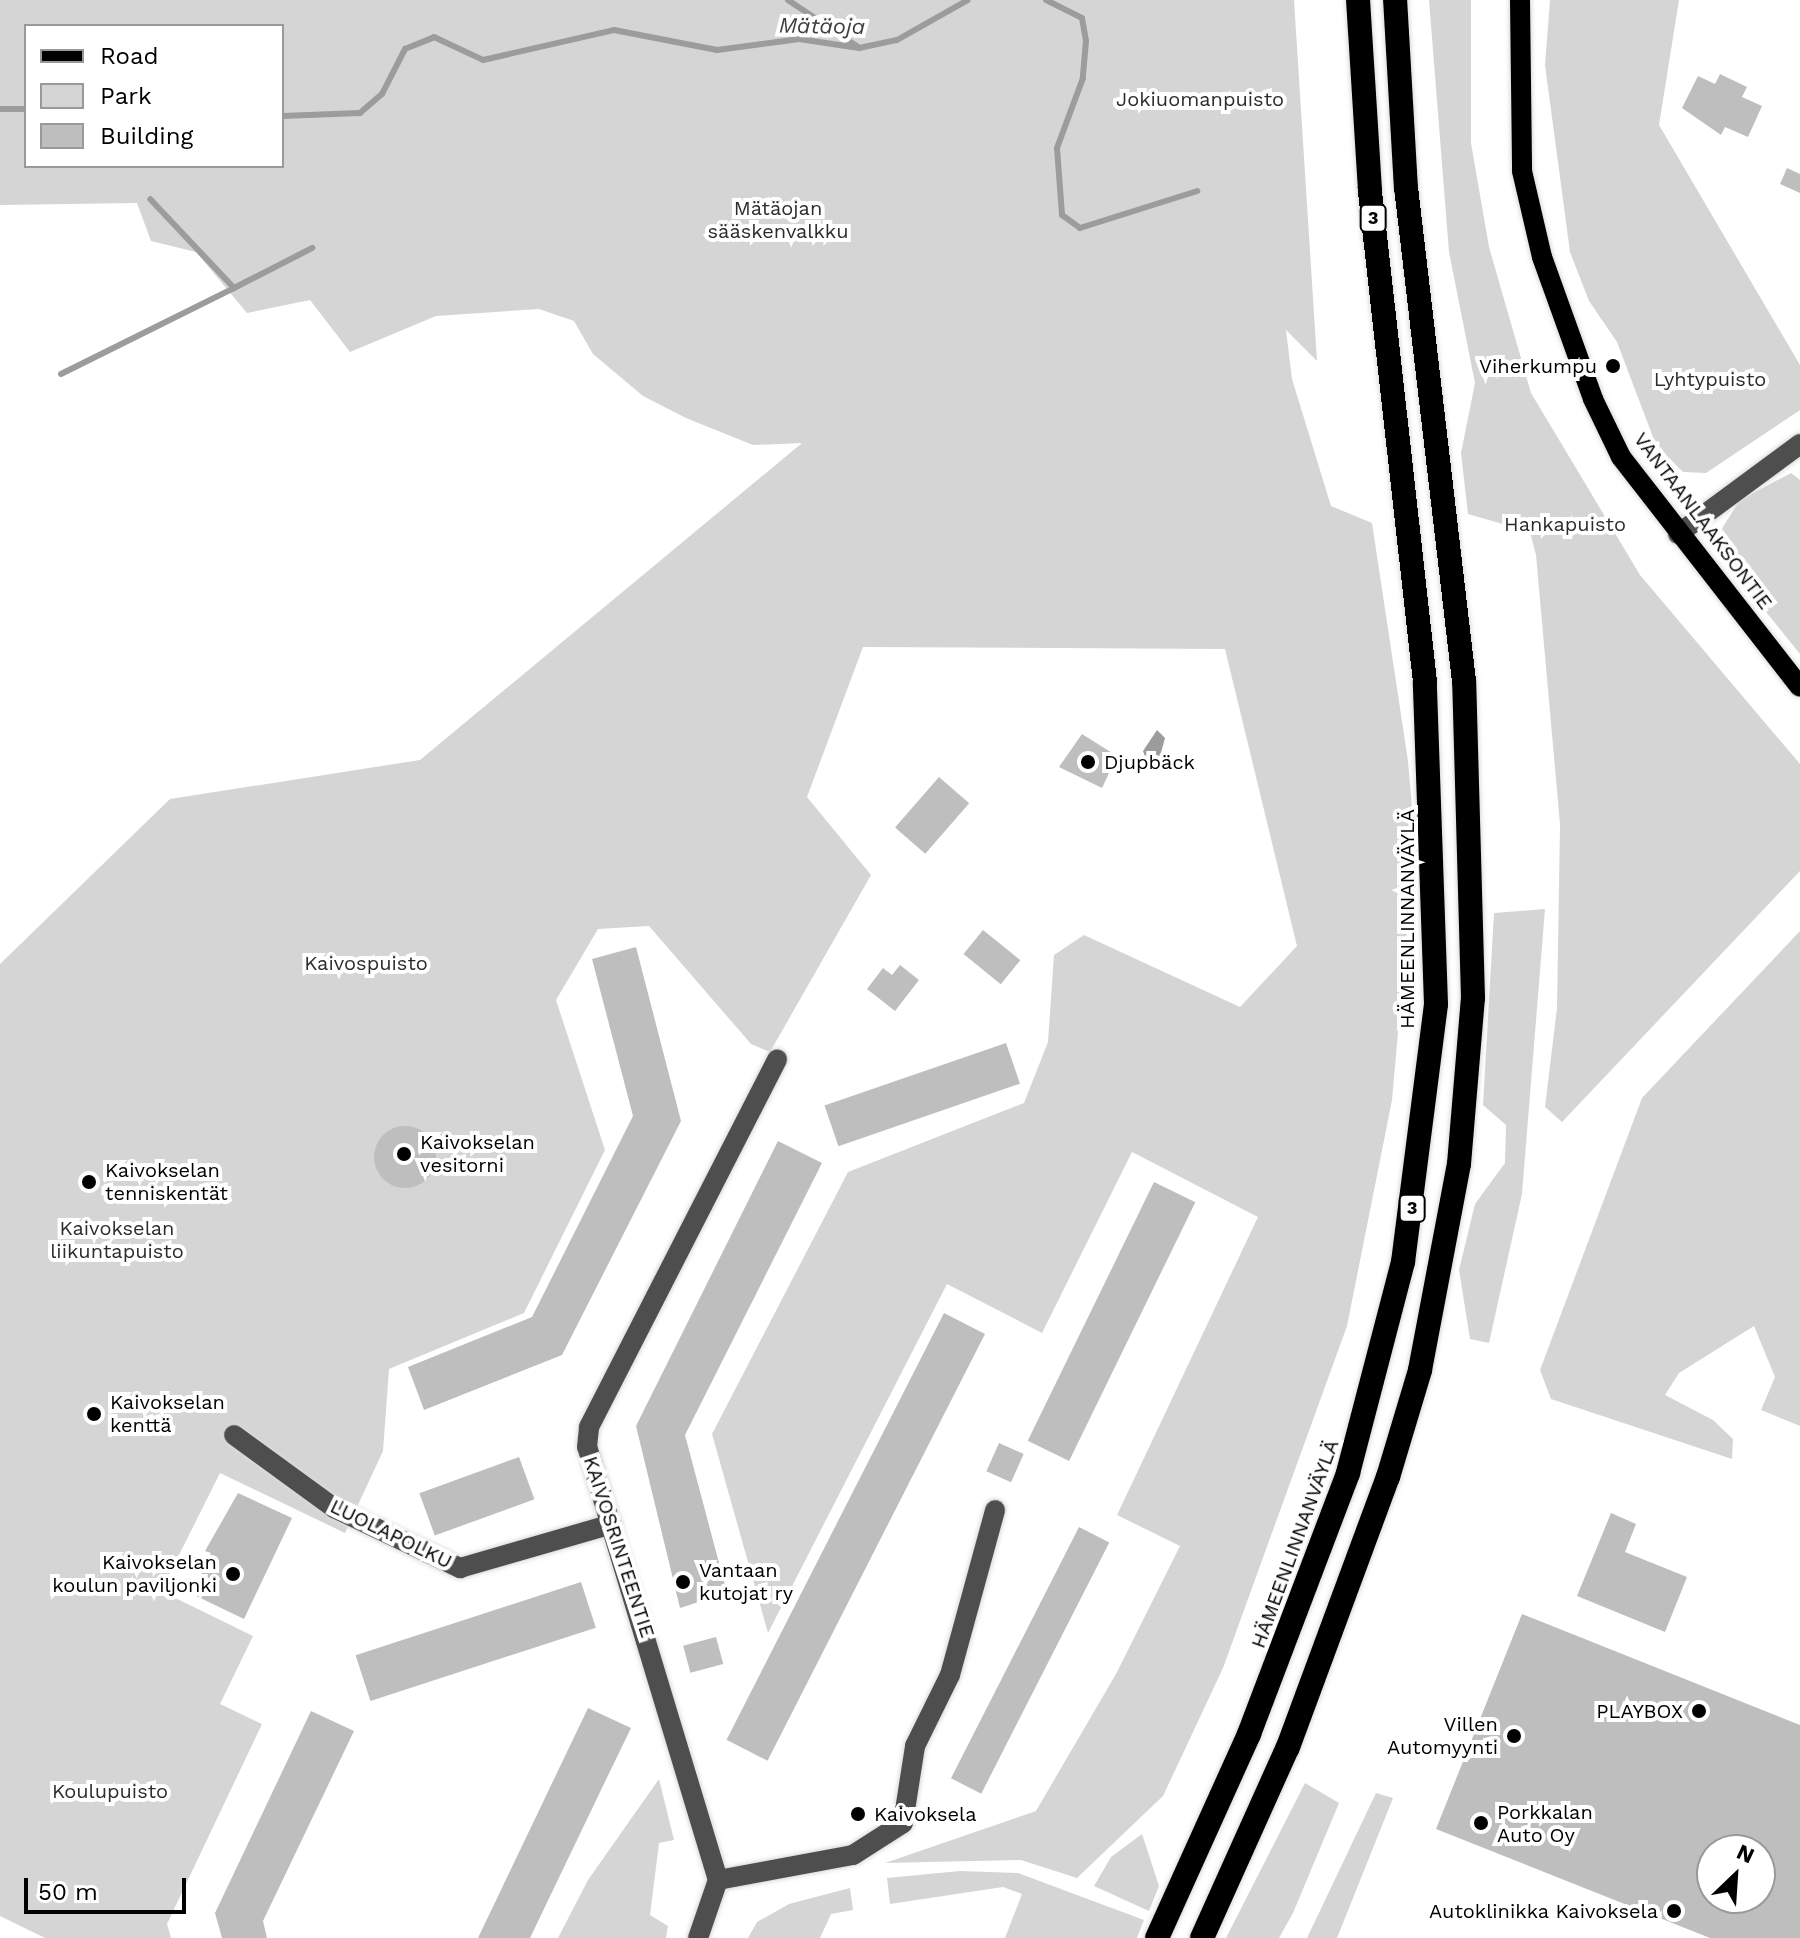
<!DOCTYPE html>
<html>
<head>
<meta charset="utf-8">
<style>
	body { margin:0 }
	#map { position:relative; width:1800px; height:1938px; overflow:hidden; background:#fff; font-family:"Work Sans",sans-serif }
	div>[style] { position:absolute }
	.green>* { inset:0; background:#d5d5d5 }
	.water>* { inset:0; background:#9c9c9c }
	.stream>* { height:6px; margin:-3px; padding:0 3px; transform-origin:3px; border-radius:3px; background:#9c9c9c }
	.building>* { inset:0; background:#bebebe; transform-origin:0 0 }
	.round { border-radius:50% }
	.roads { filter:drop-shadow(0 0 2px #dbdbdb) drop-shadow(0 0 2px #dbdbdb) }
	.minor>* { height:20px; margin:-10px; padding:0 10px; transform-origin:10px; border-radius:10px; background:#4e4e4e }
	.major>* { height:20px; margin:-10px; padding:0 10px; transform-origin:10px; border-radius:10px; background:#000 }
	.highway>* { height:24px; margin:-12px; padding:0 12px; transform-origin:12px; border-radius:12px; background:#000 }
	.dots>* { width:22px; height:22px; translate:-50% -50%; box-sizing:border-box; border:4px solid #fff; border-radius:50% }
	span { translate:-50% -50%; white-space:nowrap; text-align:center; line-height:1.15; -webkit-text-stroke:8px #fff; paint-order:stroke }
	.shield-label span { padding:2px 6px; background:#fff; border:2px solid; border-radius:6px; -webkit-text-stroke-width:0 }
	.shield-label { font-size:18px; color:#000; font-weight:700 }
	.park-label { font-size:20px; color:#2c2c2c }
	.poi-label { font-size:20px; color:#000 }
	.right { translate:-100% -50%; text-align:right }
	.left { translate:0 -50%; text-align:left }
	.street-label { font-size:20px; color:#000 }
	.water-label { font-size:22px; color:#3d3d3d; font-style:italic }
	.legend { position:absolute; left:24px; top:24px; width:260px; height:144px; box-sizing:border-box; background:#fff; border:2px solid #999; margin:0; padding:10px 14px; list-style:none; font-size:24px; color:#000 }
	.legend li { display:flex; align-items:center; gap:16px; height:40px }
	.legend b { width:40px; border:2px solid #999 }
	.north { position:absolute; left:1696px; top:1834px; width:80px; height:80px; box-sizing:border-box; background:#fff; border:2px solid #999; border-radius:50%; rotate:25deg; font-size:22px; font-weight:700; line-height:32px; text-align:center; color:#000 }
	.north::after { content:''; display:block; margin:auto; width:28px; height:36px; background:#000; clip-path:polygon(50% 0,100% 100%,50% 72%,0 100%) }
	.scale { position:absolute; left:24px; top:1878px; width:162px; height:36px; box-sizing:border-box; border:4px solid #000; border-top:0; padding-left:10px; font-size:24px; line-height:28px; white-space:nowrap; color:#000; -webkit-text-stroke:6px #fff; paint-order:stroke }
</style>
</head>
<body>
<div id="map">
	<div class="green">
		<div style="clip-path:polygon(evenodd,0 0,1294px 0,1317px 361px,1286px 330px,1292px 379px,1331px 506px,1372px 523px,1408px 761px,1415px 842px,1392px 1100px,1347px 1326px,1223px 1668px,1163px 1796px,1077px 1878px,1021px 1860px,885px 1863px,1036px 1811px,1116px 1674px,1180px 1546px,1117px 1515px,1258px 1217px,1132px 1152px,1042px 1333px,947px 1284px,768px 1633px,712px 1434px,848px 1172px,1024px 1103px,1048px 1042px,1054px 955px,1084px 935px,1240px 1007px,1297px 946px,1225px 649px,863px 647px,807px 797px,871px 875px,770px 1052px,751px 1044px,649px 926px,598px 929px,556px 1000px,605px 1150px,524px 1313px,389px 1369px,383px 1451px,345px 1533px,220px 1473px,161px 1591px,253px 1636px,220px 1704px,262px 1724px,167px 1924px,171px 1938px,45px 1938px,0 1916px,0 964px,170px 799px,420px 760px,802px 443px,753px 445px,686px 418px,643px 396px,593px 354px,574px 321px,539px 309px,436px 316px,350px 352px,310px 300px,247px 313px,196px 252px,151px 241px,137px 203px,0 205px,0 0,26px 26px,282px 26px,282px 166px,26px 166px,26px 26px)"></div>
		<div style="clip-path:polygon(1429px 0,1471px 0,1471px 143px,1489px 247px,1531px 393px,1640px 575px,1800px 764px,1800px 871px,1562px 1122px,1545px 1107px,1557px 1008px,1560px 824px,1536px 555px,1530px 532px,1468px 514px,1461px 453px,1475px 383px,1449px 252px)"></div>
		<div style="clip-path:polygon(1550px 0,1679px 0,1659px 125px,1800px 365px,1800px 410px,1706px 473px,1683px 472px,1656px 445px,1617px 342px,1589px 301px,1570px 252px,1545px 65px)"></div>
		<div style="clip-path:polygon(1791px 473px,1800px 480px,1800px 654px,1726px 562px,1717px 536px,1740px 500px)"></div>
		<div style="clip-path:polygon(1545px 909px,1522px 1194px,1489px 1343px,1470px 1339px,1459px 1270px,1475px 1204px,1505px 1163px,1506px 1125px,1483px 1105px,1494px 913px)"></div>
		<div style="clip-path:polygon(1800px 931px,1800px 1426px,1761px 1410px,1775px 1377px,1754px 1326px,1679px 1373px,1665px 1395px,1713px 1420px,1733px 1439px,1732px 1459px,1551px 1399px,1540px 1370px,1642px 1098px)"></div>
		<div style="clip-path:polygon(659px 1779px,674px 1840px,659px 1843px,650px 1915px,668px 1926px,666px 1938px,558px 1938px,588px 1880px)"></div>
		<div style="clip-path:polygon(1305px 1783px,1339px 1803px,1293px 1913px,1279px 1938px,1226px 1938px)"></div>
		<div style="clip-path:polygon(1376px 1793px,1393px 1798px,1337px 1938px,1307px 1938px)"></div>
		<div style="clip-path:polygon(1142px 1834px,1159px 1886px,1149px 1911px,1094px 1886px,1111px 1857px)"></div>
		<div style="clip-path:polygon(960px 1871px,1018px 1873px,1144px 1920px,1137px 1938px,1005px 1938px,1022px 1894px,1003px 1887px,890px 1904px,887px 1878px)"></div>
		<div style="clip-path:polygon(850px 1888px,853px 1910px,831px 1914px,820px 1938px,748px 1938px,757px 1922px,789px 1904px)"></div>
	</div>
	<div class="water">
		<div style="clip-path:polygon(1157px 730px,1165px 738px,1159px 760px,1147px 763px,1143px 751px)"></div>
	</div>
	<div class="stream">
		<div style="left:788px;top:0;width:84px;rotate:33.9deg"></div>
		<div style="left:1046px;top:0;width:40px;rotate:26.6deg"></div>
		<div style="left:1082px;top:18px;width:23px;rotate:80deg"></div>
		<div style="left:1086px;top:41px;width:37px;rotate:95deg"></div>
		<div style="left:1083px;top:78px;width:75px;rotate:110.4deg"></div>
		<div style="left:1057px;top:148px;width:67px;rotate:85.7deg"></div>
		<div style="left:1062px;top:215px;width:22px;rotate:36deg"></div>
		<div style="left:1080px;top:228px;width:123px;rotate:-17.5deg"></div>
		<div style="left:0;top:109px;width:26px"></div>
		<div style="left:282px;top:116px;width:78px;rotate:-2.2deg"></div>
		<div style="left:360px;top:113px;width:29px;rotate:-41deg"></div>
		<div style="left:382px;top:94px;width:51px;rotate:-62.9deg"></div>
		<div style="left:405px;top:49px;width:31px;rotate:-22deg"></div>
		<div style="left:434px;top:37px;width:54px;rotate:25.1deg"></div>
		<div style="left:483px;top:60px;width:134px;rotate:-12.9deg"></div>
		<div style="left:614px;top:30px;width:105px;rotate:11deg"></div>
		<div style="left:717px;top:50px;width:83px;rotate:-7.6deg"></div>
		<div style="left:799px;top:39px;width:61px;rotate:8.5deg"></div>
		<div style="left:859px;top:48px;width:39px;rotate:-12deg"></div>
		<div style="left:897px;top:40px;width:81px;rotate:-29.4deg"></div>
		<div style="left:234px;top:288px;width:88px;rotate:-27.1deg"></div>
		<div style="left:61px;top:374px;width:193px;rotate:-26.4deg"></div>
		<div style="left:234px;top:288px;width:122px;rotate:-133.3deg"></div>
	</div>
	<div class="building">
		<div style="clip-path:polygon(1720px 74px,1747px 87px,1742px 97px,1762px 106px,1748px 137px,1725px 127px,1721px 135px,1682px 108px,1698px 76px,1715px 84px)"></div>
		<div style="clip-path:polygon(1787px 168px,1800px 174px,1800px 193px,1780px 184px)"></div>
		<div style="clip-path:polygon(1082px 734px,1117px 756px,1102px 788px,1059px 767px)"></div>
		<div style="left:939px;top:777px;width:40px;height:67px;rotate:41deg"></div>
		<div style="left:983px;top:930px;width:48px;height:31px;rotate:39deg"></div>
		<div style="clip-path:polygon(636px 947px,681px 1121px,562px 1355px,424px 1410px,408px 1367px,532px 1317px,633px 1116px,592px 959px)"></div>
		<div style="clip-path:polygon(900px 965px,919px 980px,895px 1011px,867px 989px,883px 968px,892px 975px)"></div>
		<div style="left:1006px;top:1043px;width:43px;height:192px;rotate:71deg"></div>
		<div class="round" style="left:374px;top:1126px;width:62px;height:62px"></div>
		<div style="clip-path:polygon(778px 1141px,822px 1163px,685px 1435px,727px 1593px,680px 1608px,636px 1426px)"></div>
		<div style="left:1154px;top:1182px;width:46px;height:288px;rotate:26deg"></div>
		<div style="left:944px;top:1313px;width:46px;height:479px;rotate:27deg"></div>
		<div style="left:999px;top:1443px;width:27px;height:31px;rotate:24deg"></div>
		<div style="left:519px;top:1457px;width:45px;height:106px;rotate:70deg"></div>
		<div style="clip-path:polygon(238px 1493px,292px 1518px,244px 1619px,192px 1594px,211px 1553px,205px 1551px)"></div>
		<div style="clip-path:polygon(1611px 1513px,1636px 1524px,1625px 1552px,1687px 1577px,1665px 1632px,1577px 1596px)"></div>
		<div style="left:1079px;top:1527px;width:34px;height:282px;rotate:27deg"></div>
		<div style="left:581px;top:1582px;width:48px;height:237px;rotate:72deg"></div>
		<div style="clip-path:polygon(evenodd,1522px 1614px,1800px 1725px,1800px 1938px,1710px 1938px,1436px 1829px,1522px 1614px,1712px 1850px,1760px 1850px,1760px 1898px,1712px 1898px,1712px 1850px)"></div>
		<div style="left:716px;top:1637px;width:28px;height:34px;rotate:75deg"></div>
		<div style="clip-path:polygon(588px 1708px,631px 1728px,601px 1790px,530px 1938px,478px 1938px)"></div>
		<div style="clip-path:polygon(311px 1711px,354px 1731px,263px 1921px,267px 1938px,222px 1938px,215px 1913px)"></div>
	</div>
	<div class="roads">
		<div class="minor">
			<div style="left:1678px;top:534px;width:152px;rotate:-36.4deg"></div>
			<div style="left:234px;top:1435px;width:124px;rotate:36.1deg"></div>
			<div style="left:334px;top:1508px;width:140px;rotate:25.5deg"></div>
			<div style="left:460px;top:1568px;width:158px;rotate:-16.1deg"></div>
			<div style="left:718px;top:1880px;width:452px;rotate:-106.8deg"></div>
			<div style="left:587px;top:1447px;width:20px;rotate:-84deg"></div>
			<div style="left:589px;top:1427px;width:413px;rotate:-62.9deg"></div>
			<div style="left:718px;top:1880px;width:137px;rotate:-10.5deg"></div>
			<div style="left:853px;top:1855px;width:59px;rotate:-32.6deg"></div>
			<div style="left:903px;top:1823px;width:78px;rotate:-81.1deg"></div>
			<div style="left:915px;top:1746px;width:79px;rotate:-63.8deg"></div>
			<div style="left:950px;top:1675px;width:171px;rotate:-74.7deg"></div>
			<div style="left:698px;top:1938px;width:61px;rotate:-71deg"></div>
		</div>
		<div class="major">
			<div style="left:1520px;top:0;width:171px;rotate:89.3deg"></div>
			<div style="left:1522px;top:171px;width:88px;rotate:76.9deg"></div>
			<div style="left:1542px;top:257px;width:151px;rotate:70.2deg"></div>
			<div style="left:1593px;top:399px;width:64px;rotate:64.2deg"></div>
			<div style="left:1621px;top:457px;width:291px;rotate:52.1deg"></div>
		</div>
		<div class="highway">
			<div style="left:1157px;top:1938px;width:224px;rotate:-65.7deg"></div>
			<div style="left:1249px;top:1734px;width:279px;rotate:-69.2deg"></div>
			<div style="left:1348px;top:1473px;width:218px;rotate:-75.4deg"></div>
			<div style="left:1403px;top:1262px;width:260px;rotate:-82.7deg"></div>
			<div style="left:1436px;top:1004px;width:322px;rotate:-92deg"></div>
			<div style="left:1425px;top:682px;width:495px;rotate:-96.4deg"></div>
			<div style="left:1370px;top:190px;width:190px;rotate:-93.6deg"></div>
			<div style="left:1202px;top:1938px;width:209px;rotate:-65.8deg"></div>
			<div style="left:1288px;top:1747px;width:288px;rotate:-69.7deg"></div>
			<div style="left:1388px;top:1477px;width:112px;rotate:-73.3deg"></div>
			<div style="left:1420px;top:1370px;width:210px;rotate:-79.3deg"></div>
			<div style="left:1459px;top:1164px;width:167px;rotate:-85.2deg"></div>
			<div style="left:1473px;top:998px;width:317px;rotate:-91.6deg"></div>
			<div style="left:1464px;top:681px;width:495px;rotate:-96.7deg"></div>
			<div style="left:1406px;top:189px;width:189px;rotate:-93.3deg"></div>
		</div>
	</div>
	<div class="dots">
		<div style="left:1613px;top:366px;background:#000"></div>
		<div style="left:1088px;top:762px;background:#000"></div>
		<div style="left:404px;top:1154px;background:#000"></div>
		<div style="left:89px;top:1182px;background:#000"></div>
		<div style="left:94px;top:1414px;background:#000"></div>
		<div style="left:233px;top:1574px;background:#000"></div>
		<div style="left:683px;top:1582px;background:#000"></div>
		<div style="left:1699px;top:1711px;background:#000"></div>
		<div style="left:1514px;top:1736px;background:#000"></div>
		<div style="left:858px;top:1814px;background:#000"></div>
		<div style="left:1481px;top:1823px;background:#000"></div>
		<div style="left:1674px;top:1911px;background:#000"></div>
	</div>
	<div class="shield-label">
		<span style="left:1373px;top:218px">3</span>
		<span style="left:1412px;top:1208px">3</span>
	</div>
	<div class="park-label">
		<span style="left:1200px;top:99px">Jokiuomanpuisto</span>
		<span style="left:778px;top:220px">Mätäojan<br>sääskenvalkku</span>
		<span style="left:1710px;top:379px">Lyhtypuisto</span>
		<span style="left:1565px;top:524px">Hankapuisto</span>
		<span style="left:366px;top:963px">Kaivospuisto</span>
		<span style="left:117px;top:1240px">Kaivokselan<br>liikuntapuisto</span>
		<span style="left:110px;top:1791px">Koulupuisto</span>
	</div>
	<div class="poi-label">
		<span class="right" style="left:1597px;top:366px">Viherkumpu</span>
		<span class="left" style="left:1104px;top:762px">Djupbäck</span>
		<span class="left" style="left:420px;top:1154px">Kaivokselan<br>vesitorni</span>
		<span class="left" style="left:105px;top:1182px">Kaivokselan<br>tenniskentät</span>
		<span class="left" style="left:110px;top:1414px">Kaivokselan<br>kenttä</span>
		<span class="right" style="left:217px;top:1574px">Kaivokselan<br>koulun paviljonki</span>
		<span class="left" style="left:699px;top:1582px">Vantaan<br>kutojat ry</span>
		<span class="right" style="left:1683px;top:1711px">PLAYBOX</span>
		<span class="right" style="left:1498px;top:1736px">Villen<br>Automyynti</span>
		<span class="left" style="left:1497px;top:1824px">Porkkalan<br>Auto Oy</span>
		<span class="left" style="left:874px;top:1814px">Kaivoksela</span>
		<span class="right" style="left:1658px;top:1911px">Autoklinikka Kaivoksela</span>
	</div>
	<div class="street-label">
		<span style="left:1703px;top:521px;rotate:53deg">VANTAANLAAKSONTIE</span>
		<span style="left:1407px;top:919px;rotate:-90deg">HÄMEENLINNANVÄYLÄ</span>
		<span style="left:391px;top:1534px;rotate:26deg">LUOLAPOLKU</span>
		<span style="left:1295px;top:1544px;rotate:-70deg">HÄMEENLINNANVÄYLÄ</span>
		<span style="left:619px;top:1547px;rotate:72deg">KAIVOSRINTEENTIE</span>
	</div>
	<div class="water-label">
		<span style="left:822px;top:26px;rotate:1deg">Mätäoja</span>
	</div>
	<ul class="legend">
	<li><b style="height:10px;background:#000"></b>Road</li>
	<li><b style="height:22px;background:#d5d5d5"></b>Park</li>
	<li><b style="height:22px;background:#bebebe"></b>Building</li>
	</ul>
	<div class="north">N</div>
	<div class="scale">50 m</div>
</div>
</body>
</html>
